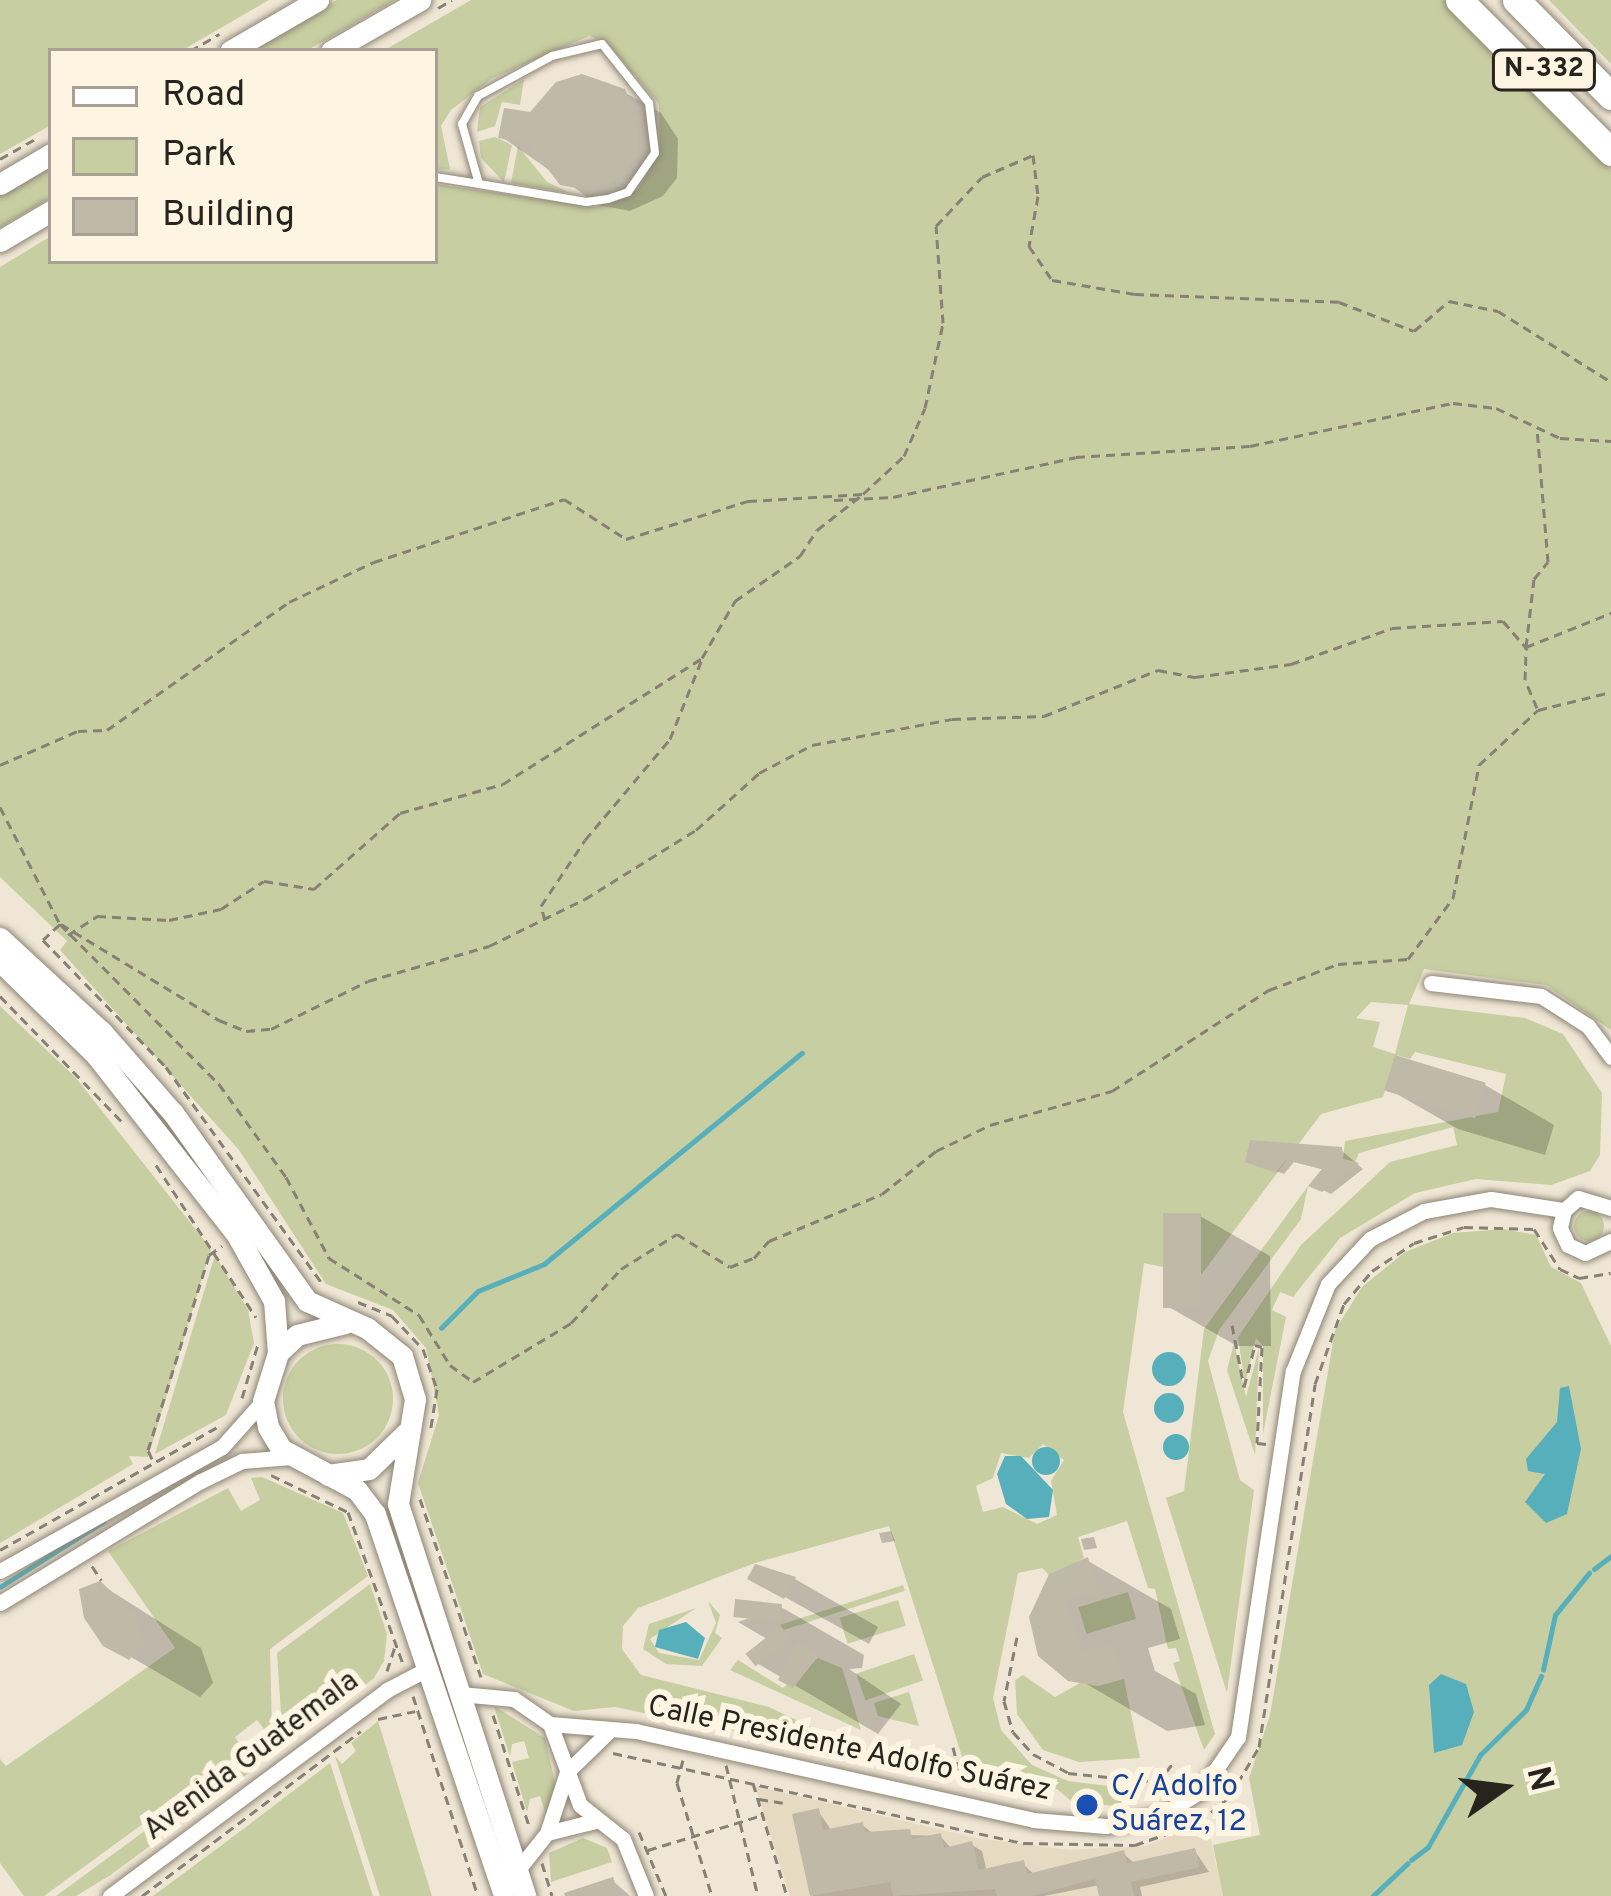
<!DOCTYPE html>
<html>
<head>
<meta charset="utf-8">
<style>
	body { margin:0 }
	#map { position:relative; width:1611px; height:1896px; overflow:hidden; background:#efe6d5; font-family:Overpass,sans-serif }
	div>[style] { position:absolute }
	.built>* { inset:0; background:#e6dac3 }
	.green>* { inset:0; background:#c7cfa2; transform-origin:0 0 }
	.round { border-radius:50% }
	.water>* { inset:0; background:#56afbb }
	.shadow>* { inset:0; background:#0003 }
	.stream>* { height:4.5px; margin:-2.25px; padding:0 2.25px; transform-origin:2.25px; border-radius:2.25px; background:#56afbb }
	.building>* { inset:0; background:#c1b9a8; transform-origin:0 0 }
	.path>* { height:3px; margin-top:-1.5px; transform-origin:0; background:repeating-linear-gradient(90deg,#878075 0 9px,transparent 0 15px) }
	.roads { filter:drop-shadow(0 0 3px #8d8575) drop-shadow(0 0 3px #8d8575) }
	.lane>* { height:8px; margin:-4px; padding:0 4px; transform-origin:4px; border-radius:4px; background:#fff }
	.street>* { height:15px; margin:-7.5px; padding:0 7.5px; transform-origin:7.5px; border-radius:7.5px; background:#fff }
	.secondary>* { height:21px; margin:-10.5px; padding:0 10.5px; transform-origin:10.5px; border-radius:10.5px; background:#fff }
	.highway>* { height:27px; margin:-13.5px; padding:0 13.5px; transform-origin:13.5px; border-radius:13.5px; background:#fff }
	.dots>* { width:33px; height:33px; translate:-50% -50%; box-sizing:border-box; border:6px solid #fdf4e2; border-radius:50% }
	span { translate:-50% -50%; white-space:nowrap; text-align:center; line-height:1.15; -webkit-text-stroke:12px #fdf4e2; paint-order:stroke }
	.shield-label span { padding:3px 9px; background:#fdf4e2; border:3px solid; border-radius:9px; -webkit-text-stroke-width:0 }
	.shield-label { font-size:27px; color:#27231d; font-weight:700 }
	.street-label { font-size:30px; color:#27231d }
	.transit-label { font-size:30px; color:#164399 }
	.left { translate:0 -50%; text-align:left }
	.legend { position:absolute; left:48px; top:48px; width:390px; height:216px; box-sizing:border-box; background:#fdf4e2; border:3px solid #a7a093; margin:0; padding:15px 21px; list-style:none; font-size:36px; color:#27231d }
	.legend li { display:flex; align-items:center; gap:24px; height:60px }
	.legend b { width:60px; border:3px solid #a7a093 }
	.north { position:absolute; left:1443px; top:1728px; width:120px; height:120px; -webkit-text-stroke:9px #fdf4e2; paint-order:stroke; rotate:76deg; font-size:33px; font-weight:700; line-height:48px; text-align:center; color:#27231d }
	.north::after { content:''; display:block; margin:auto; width:42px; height:54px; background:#27231d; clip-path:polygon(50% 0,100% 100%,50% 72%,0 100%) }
</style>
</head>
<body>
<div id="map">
	<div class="built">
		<div style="clip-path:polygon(755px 1786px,976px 1838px,1069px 1850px,1146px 1846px,1207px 1822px,1223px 1896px,790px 1896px)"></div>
	</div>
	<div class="green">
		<div style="clip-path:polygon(0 0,269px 0,181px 51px,51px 51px,51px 125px,0 154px)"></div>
		<div style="clip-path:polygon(337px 0,395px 0,306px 51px,249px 51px)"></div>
		<div style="clip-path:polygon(evenodd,471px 0,1445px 0,1611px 170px,1611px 1030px,1546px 985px,1424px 969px,1409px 1004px,1525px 1018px,1563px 1034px,1602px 1093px,1600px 1155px,1590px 1171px,1551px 1185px,1476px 1179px,1415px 1193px,1340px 1238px,1293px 1297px,1280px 1292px,1272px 1310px,1286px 1317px,1263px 1434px,1263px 1346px,1256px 1338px,1245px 1384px,1238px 1337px,1301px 1245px,1390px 1162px,1457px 1145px,1453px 1127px,1359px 1153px,1355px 1162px,1343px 1159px,1345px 1141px,1498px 1112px,1506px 1074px,1415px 1052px,1410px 1059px,1396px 1055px,1383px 1097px,1321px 1114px,1201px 1275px,1144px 1263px,1123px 1412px,1215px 1734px,1204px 1750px,1173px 1663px,1180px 1661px,1176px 1648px,1168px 1649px,1155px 1589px,1148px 1588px,1127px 1521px,1078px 1537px,1084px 1558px,1051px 1577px,1042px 1568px,1018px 1573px,993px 1698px,1001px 1730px,1032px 1765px,1068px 1781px,1124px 1788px,1136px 1800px,1114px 1806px,1071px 1801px,1057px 1789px,1011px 1794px,971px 1785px,889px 1526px,755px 1563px,638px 1608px,623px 1626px,622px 1649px,641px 1675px,769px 1707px,845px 1743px,925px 1763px,937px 1778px,775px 1741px,777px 1730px,758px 1726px,756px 1733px,721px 1729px,615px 1707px,574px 1711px,483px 1674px,418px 1483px,439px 1415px,426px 1348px,393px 1310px,326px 1284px,239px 1150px,60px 950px,67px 941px,0 877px,0 267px,51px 236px,51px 261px,435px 261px,435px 184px,596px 207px,638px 190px,660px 150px,659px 104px,608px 44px,589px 36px,491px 79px,451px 110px,441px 126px,450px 169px,435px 170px,435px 51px,383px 51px,471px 0,1371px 1002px,1408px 1005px,1395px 1054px,1373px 1047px,1380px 1022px,1356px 1018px,1371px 1002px,471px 0,1043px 1444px,1064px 1460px,1051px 1481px,1057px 1515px,1037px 1524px,1003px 1507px,983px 1512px,976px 1486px,993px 1478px,1001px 1453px,1029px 1458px,1043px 1444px)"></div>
		<div style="clip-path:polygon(1549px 0,1611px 0,1611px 64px)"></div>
		<div style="clip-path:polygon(524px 79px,520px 105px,502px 102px,495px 126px,477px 132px,480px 107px)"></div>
		<div style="clip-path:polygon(495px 137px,512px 145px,504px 182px,481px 158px,479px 141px)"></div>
		<div style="clip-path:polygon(518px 146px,547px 182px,570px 193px,511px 183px)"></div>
		<div style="clip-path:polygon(51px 166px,51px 198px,0 227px,0 195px)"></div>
		<div style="clip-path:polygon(0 1006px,76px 1078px,211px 1249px,148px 1457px,129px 1456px,133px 1464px,0 1543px)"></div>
		<div style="clip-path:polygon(1308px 1186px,1301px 1219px,1219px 1330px,1208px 1361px,1240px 1480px,1254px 1490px,1227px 1693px,1166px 1498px,1184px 1491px,1204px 1329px)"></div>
		<div class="round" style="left:1574px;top:1211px;width:30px;height:30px"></div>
		<div style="clip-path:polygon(1504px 1229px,1536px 1235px,1551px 1267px,1581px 1283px,1611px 1346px,1611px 1896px,1223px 1896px,1213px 1845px,1260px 1835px,1249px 1778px,1270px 1715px,1335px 1330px,1362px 1287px,1405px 1252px,1453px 1233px)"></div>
		<div style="clip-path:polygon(215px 1255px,248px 1310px,254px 1343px,226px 1415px,155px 1454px)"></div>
		<div style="clip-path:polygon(1234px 1343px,1246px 1397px,1259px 1348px,1255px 1455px,1227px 1370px)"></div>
		<div class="round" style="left:283px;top:1344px;width:110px;height:110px"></div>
		<div style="clip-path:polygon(262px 1477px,343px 1513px,368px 1576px,270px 1649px,272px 1728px,267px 1733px,257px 1720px,235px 1737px,244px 1750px,44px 1896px,24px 1896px,0 1863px,0 1759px,6px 1766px,175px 1648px,108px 1551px,228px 1488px,241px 1511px,260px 1500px,251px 1478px)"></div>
		<div style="clip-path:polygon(370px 1584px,387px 1634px,384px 1661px,374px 1678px,281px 1750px,271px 1738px,282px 1729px,277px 1653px)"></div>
		<div style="left:903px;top:1585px;width:6px;height:129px;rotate:72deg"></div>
		<div style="left:1128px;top:1592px;width:28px;height:52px;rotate:73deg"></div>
		<div style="left:898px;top:1600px;width:27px;height:61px;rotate:73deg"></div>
		<div style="clip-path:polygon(708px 1601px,720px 1615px,715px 1633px,722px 1638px,702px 1666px,666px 1664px,643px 1649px,649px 1624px,696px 1608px,650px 1639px,659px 1653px,699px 1660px,716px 1623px)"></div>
		<div style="left:914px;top:1654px;width:28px;height:61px;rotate:71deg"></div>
		<div style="clip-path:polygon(818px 1658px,842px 1668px,861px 1730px,730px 1670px,738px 1660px,783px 1688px)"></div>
		<div style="clip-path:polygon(1023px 1675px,1055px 1697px,1082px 1682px,1124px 1679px,1140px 1758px,1079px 1762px,1043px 1750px,1017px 1714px,1015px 1680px)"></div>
		<div style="clip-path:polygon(909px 1692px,919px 1726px,878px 1716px,874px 1703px)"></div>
		<div style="clip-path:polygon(494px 1706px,545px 1738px,557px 1792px,546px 1814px,540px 1796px,530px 1799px,527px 1812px,512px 1762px,529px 1758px,524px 1741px,512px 1744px,510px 1757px)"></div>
		<div style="clip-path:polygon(378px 1721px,432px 1896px,380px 1896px,335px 1756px,342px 1764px,356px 1751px,351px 1743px)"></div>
		<div style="clip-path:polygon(247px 1756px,256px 1768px,109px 1876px,76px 1896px,56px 1896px)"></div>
		<div style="clip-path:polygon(330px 1763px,373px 1896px,153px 1896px,238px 1833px)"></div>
		<div style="clip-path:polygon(583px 1838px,607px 1848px,612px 1862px,551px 1882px,549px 1853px)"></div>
	</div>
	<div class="water">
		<div class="round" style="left:1152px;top:1352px;width:34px;height:34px"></div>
		<div style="clip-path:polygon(1569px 1386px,1581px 1449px,1567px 1514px,1546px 1523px,1525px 1502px,1545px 1474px,1528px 1471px,1526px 1459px,1557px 1422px,1560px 1388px)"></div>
		<div class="round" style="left:1154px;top:1393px;width:30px;height:30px"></div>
		<div class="round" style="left:1163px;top:1434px;width:26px;height:26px"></div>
		<div class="round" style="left:1032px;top:1447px;width:28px;height:28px"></div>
		<div style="clip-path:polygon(1005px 1456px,1021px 1456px,1053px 1490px,1049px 1517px,1027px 1519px,1006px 1504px,997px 1474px)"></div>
		<div style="clip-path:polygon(686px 1622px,705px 1638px,698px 1659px,655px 1647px,659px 1630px)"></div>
		<div style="clip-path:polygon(1441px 1674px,1466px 1684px,1474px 1712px,1462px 1745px,1434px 1753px,1429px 1685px)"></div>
	</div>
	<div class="shadow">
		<div style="clip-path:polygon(624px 92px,661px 113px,678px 139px,677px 178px,663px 196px,630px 211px,599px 205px,502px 137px,531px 116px)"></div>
		<div style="clip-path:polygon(1485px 1085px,1554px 1125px,1545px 1155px,1458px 1129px,1388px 1089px)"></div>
		<div style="clip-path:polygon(1341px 1150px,1363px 1169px,1331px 1194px,1313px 1185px,1325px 1170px,1294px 1162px,1284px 1174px,1256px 1164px)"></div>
		<div style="clip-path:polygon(1200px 1216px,1270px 1256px,1271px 1346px,1237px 1346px,1167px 1306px)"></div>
		<div style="clip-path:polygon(891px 1531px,895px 1541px,882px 1543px,879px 1533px)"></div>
		<div style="clip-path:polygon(1094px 1537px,1097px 1548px,1084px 1550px,1081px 1539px)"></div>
		<div style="clip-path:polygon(1088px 1561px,1171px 1609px,1180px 1639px,1148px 1648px,1155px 1671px,1196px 1694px,1205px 1725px,1167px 1731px,1083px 1682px,1035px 1605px)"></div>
		<div style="clip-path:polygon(757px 1567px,795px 1579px,878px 1627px,869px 1644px,751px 1578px)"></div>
		<div style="clip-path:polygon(100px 1584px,201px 1648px,213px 1683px,200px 1697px,131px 1657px)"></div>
		<div style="clip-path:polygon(781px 1607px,864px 1655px,862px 1668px,849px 1669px,901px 1704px,878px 1734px,755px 1662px,767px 1639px,738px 1622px)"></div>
		<div style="clip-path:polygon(818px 1811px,832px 1831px,862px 1825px,874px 1834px,940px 1836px,952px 1849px,972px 1845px,982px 1851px,987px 1872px,1023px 1864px,1035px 1875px,1124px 1854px,1135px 1864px,1195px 1851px,1209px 1872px,1140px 1887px,1142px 1896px,1102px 1896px,1100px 1885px,1044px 1896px,813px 1896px,796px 1816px)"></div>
		<div style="clip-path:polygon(613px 1881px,630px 1896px,568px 1896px)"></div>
	</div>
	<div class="stream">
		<div style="left:441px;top:1328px;width:52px;rotate:-45deg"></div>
		<div style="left:478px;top:1291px;width:71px;rotate:-22.2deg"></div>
		<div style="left:544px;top:1264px;width:333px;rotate:-39.3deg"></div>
		<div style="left:1594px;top:1569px;width:21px;rotate:-37deg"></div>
		<div style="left:0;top:1587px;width:122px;rotate:-32.3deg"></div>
		<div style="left:1543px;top:1670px;width:56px;rotate:-77.7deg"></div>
		<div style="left:1555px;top:1615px;width:54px;rotate:-51deg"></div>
		<div style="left:1411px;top:1860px;width:21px;rotate:-37deg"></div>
		<div style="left:1428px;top:1847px;width:106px;rotate:-60.5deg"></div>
		<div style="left:1480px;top:1755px;width:64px;rotate:-44.4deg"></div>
		<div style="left:1526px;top:1710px;width:37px;rotate:-66deg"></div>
		<div style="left:1373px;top:1896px;width:47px;rotate:-43.3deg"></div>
	</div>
	<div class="building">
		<div style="clip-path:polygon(582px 74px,625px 89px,645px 137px,626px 176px,592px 191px,560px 185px,528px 144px,498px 138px,504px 108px,530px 112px,556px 82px)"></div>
		<div style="left:1395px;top:1055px;width:95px;height:37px;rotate:17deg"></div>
		<div style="clip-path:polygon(1250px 1140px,1342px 1147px,1343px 1159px,1359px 1163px,1322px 1192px,1308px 1186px,1322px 1169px,1286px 1160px,1276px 1173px,1245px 1162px)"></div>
		<div style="left:1163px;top:1213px;width:38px;height:95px"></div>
		<div style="clip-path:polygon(1088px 1557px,1098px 1592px,1066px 1601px,1082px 1652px,1113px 1643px,1124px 1679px,1098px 1686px,1068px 1681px,1038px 1656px,1029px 1617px,1049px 1574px)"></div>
		<div style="clip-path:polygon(755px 1564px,796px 1577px,784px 1599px,747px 1579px)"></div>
		<div style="clip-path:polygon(100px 1581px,135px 1613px,144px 1642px,129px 1660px,103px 1646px,84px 1618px,79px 1589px)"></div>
		<div style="left:782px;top:1604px;width:18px;height:47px;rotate:96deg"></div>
		<div style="left:781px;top:1626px;width:16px;height:45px;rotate:52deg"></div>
		<div style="clip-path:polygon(797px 1642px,820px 1654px,793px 1688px,778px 1680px)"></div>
		<div style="clip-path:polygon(819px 1808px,823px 1830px,863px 1822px,865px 1832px,910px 1829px,912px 1839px,941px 1833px,944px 1848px,972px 1841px,979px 1870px,1024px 1860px,1027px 1874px,1124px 1850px,1127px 1863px,1195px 1848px,1200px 1867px,1131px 1882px,1134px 1896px,1099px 1896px,1095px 1879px,1032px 1896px,997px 1896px,995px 1889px,893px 1896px,890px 1882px,810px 1896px,792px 1814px)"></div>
		<div style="clip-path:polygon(613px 1877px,619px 1896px,565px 1896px,564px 1893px)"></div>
	</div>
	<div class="path">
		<div style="left:438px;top:8px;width:16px;rotate:-30deg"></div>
		<div style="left:190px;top:51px;width:34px;rotate:-30deg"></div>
		<div style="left:0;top:159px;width:40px;rotate:-29.7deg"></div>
		<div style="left:834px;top:500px;width:59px;rotate:-2.9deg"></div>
		<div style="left:893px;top:497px;width:187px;rotate:-12.3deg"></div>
		<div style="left:1076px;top:457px;width:174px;rotate:-3.6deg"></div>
		<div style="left:1250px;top:446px;width:208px;rotate:-12deg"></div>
		<div style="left:1453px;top:403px;width:43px;rotate:6.6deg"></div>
		<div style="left:1496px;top:408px;width:71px;rotate:25.1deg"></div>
		<div style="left:1560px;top:438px;width:51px;rotate:3.4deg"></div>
		<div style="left:1537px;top:708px;width:30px;rotate:-113deg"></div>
		<div style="left:1525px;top:680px;width:33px;rotate:-88deg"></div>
		<div style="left:1526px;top:647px;width:92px;rotate:-21.8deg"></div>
		<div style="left:0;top:765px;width:85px;rotate:-23.6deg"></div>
		<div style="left:78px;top:731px;width:29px;rotate:-2deg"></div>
		<div style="left:107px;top:730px;width:223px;rotate:-35.1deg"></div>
		<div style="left:289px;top:602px;width:94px;rotate:-25.2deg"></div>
		<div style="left:374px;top:562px;width:200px;rotate:-18.3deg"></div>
		<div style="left:564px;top:499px;width:74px;rotate:32.8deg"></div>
		<div style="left:626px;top:539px;width:128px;rotate:-17.3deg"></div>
		<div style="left:748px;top:501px;width:115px;rotate:-3.5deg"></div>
		<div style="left:863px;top:494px;width:56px;rotate:-42.8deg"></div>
		<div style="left:904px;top:456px;width:52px;rotate:-66.4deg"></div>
		<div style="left:925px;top:408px;width:87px;rotate:-78deg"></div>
		<div style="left:943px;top:323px;width:97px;rotate:-94.1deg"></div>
		<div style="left:936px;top:226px;width:67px;rotate:-46.8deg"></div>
		<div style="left:982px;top:177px;width:56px;rotate:-23.3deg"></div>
		<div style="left:1033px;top:155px;width:41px;rotate:83deg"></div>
		<div style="left:1038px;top:196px;width:51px;rotate:100.2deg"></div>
		<div style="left:1029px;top:246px;width:41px;rotate:55.9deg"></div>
		<div style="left:1052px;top:280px;width:84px;rotate:9.6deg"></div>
		<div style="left:1135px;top:294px;width:204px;rotate:2.2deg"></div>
		<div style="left:1339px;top:302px;width:80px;rotate:21.1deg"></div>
		<div style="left:1414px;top:331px;width:46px;rotate:-40.6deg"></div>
		<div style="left:1449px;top:301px;width:50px;rotate:11.5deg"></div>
		<div style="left:1498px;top:311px;width:133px;rotate:32.1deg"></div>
		<div style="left:0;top:807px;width:131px;rotate:62.9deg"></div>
		<div style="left:60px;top:924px;width:23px;rotate:137deg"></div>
		<div style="left:545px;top:920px;width:15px;rotate:-106deg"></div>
		<div style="left:541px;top:906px;width:79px;rotate:-56.3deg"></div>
		<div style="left:585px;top:840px;width:132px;rotate:-49.9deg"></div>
		<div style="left:670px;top:739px;width:86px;rotate:-68.2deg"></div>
		<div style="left:60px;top:924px;width:226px;rotate:45.2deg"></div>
		<div style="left:219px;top:1084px;width:115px;rotate:54.2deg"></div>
		<div style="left:286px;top:1177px;width:92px;rotate:62deg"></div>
		<div style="left:329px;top:1258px;width:107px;rotate:32.3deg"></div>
		<div style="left:419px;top:1315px;width:59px;rotate:58.2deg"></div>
		<div style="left:450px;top:1365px;width:29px;rotate:36deg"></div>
		<div style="left:473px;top:1382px;width:114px;rotate:-31deg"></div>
		<div style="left:571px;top:1323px;width:74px;rotate:-47.2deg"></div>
		<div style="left:621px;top:1269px;width:66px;rotate:-32deg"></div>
		<div style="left:677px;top:1234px;width:62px;rotate:31.9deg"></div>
		<div style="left:730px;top:1267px;width:26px;rotate:-21deg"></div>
		<div style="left:754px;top:1258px;width:23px;rotate:-49deg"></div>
		<div style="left:769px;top:1241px;width:122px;rotate:-22.6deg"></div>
		<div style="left:882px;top:1194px;width:69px;rotate:-38.5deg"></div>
		<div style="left:936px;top:1151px;width:60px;rotate:-25.7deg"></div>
		<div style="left:990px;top:1125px;width:127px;rotate:-15.6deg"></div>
		<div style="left:1112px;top:1091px;width:187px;rotate:-32.8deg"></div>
		<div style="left:1269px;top:990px;width:74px;rotate:-20.6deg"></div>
		<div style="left:1338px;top:964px;width:70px;rotate:-4.1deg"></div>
		<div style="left:1408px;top:959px;width:76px;rotate:-53.6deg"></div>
		<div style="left:1453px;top:898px;width:136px;rotate:-78.9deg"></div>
		<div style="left:1479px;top:765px;width:81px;rotate:-43deg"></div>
		<div style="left:1538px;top:710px;width:75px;rotate:-13.9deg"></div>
		<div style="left:61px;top:924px;width:185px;rotate:31.3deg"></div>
		<div style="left:219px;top:1020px;width:29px;rotate:22deg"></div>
		<div style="left:246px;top:1031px;width:25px;rotate:-5deg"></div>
		<div style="left:271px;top:1029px;width:108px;rotate:-26.3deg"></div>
		<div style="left:368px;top:981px;width:126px;rotate:-16.1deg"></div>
		<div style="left:489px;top:946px;width:107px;rotate:-26.1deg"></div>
		<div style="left:585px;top:899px;width:131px;rotate:-31.9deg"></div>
		<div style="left:696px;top:830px;width:85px;rotate:-42.1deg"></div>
		<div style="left:759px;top:773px;width:60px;rotate:-27.8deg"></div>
		<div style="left:812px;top:745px;width:142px;rotate:-10.5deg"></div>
		<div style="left:952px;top:719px;width:92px;rotate:-1.9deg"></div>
		<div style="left:1044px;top:716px;width:123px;rotate:-22deg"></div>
		<div style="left:1158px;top:670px;width:38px;rotate:11deg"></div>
		<div style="left:1195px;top:677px;width:97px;rotate:-7.7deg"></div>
		<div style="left:1291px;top:664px;width:107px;rotate:-19.6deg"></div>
		<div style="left:1392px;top:628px;width:111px;rotate:-3.6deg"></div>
		<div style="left:1503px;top:621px;width:35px;rotate:49deg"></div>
		<div style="left:1526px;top:647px;width:68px;rotate:-83.3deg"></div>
		<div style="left:1534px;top:579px;width:22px;rotate:-51deg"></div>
		<div style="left:1548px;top:562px;width:134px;rotate:-94.7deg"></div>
		<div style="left:68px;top:935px;width:35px;rotate:-33deg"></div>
		<div style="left:97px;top:916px;width:72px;rotate:3.2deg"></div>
		<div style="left:169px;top:920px;width:53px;rotate:-11.9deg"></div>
		<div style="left:221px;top:909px;width:51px;rotate:-33.1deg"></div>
		<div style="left:264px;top:881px;width:51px;rotate:9.1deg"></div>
		<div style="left:314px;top:889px;width:115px;rotate:-41.5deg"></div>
		<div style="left:400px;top:813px;width:107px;rotate:-15.7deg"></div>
		<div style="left:503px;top:784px;width:236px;rotate:-32.3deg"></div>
		<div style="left:702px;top:658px;width:66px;rotate:-59.9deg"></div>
		<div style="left:735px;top:601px;width:79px;rotate:-34.7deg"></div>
		<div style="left:800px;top:556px;width:31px;rotate:-57deg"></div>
		<div style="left:817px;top:530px;width:57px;rotate:-37.9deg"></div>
		<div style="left:43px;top:940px;width:177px;rotate:45.9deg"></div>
		<div style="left:166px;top:1067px;width:269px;rotate:54.2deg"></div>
		<div style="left:0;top:996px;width:178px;rotate:45.9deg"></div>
		<div style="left:156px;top:1165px;width:182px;rotate:56.7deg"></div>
		<div style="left:358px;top:1302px;width:37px;rotate:22deg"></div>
		<div style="left:392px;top:1316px;width:45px;rotate:46.8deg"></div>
		<div style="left:423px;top:1349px;width:42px;rotate:70.7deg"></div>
		<div style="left:437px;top:1389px;width:45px;rotate:99deg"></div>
		<div style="left:1232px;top:1325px;width:63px;rotate:79deg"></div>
		<div style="left:1244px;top:1387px;width:43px;rotate:-75.3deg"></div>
		<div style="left:1255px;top:1345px;width:7px;rotate:16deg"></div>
		<div style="left:1262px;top:1347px;width:96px;rotate:93deg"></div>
		<div style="left:1257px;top:1443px;width:10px;rotate:6deg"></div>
		<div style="left:242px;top:1398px;width:56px;rotate:-73.5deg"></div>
		<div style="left:152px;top:1459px;width:10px;rotate:-114deg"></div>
		<div style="left:148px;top:1450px;width:204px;rotate:-72.6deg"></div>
		<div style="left:209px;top:1255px;width:16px;rotate:-35deg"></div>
		<div style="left:271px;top:1475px;width:85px;rotate:25.7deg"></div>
		<div style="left:348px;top:1512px;width:162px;rotate:70.1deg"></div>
		<div style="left:420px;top:1499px;width:188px;rotate:71.1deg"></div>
		<div style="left:0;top:1550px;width:249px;rotate:-29.5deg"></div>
		<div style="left:92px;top:1566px;width:17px;rotate:57deg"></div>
		<div style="left:1017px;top:1637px;width:65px;rotate:101.5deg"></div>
		<div style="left:1004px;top:1701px;width:32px;rotate:74deg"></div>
		<div style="left:1013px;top:1732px;width:30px;rotate:48deg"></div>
		<div style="left:1033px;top:1754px;width:40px;rotate:28deg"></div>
		<div style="left:1068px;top:1773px;width:80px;rotate:5.7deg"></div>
		<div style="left:387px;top:1671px;width:26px;rotate:-72deg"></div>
		<div style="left:413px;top:1696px;width:210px;rotate:72deg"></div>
		<div style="left:493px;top:1715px;width:117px;rotate:72deg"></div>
		<div style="left:378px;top:1719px;width:38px;rotate:-12deg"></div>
		<div style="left:953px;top:1747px;width:42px;rotate:76.3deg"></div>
		<div style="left:613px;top:1753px;width:421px;rotate:12.4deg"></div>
		<div style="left:1024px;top:1843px;width:111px;rotate:1deg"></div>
		<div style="left:1135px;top:1845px;width:69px;rotate:-19.5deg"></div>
		<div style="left:1200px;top:1822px;width:40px;rotate:-41deg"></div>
		<div style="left:1230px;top:1796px;width:57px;rotate:-59.4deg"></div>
		<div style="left:1259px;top:1747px;width:367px;rotate:-81.2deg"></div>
		<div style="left:1315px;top:1384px;width:85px;rotate:-70.1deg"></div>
		<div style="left:1344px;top:1304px;width:43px;rotate:-49.7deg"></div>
		<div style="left:1372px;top:1271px;width:50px;rotate:-33.7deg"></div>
		<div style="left:1414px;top:1243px;width:52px;rotate:-17.7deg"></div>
		<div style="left:1464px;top:1227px;width:70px;rotate:1.6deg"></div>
		<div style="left:1534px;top:1229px;width:48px;rotate:57deg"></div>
		<div style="left:1560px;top:1269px;width:21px;rotate:25deg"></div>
		<div style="left:1579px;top:1278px;width:32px;rotate:-9deg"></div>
		<div style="left:683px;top:1760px;width:24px;rotate:105deg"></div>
		<div style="left:677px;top:1783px;width:118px;rotate:72.8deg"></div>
		<div style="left:726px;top:1765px;width:135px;rotate:76.3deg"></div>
		<div style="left:753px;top:1783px;width:118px;rotate:73.3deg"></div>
		<div style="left:759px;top:1799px;width:24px;rotate:9deg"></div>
		<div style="left:1158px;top:1799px;width:15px;rotate:-94deg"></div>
		<div style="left:1157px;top:1784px;width:25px;rotate:-53deg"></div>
		<div style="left:639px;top:1832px;width:69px;rotate:67.1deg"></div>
		<div style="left:648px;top:1850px;width:116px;rotate:-17deg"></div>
		<div style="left:542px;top:1863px;width:34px;rotate:73deg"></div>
		<div style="left:142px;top:1896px;width:274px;rotate:-37deg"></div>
	</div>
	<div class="roads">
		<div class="lane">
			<div style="left:435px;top:177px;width:45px;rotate:9deg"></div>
			<div style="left:479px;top:184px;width:109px;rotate:9.5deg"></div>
			<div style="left:586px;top:202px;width:22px;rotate:-8deg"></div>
			<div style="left:608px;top:199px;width:21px;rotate:-19deg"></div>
			<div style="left:628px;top:192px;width:47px;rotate:-55.3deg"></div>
			<div style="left:655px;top:153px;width:50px;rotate:-96.8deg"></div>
			<div style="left:649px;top:103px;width:75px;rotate:-128.5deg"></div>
			<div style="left:602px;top:44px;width:51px;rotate:166.5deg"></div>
			<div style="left:552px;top:56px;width:84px;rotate:151.6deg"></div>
			<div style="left:478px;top:96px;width:32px;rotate:120deg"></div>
			<div style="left:462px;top:124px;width:62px;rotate:74.2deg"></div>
		</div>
		<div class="street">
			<div style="left:1431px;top:983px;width:111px;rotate:6.7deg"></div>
			<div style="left:1541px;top:996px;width:56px;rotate:32.6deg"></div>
			<div style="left:1588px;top:1026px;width:39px;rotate:53deg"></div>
			<div style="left:1611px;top:1208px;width:34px;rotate:-163deg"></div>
			<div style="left:1578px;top:1198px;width:18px;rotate:139deg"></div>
			<div style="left:1564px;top:1210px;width:18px;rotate:103deg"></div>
			<div style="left:1560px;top:1228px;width:19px;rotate:65deg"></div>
			<div style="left:1568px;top:1245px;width:19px;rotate:25deg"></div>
			<div style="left:1585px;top:1253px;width:29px;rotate:-25deg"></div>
			<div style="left:0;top:1571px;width:254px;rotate:-29.2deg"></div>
			<div style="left:222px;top:1447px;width:62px;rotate:-48.3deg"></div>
			<div style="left:0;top:1603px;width:235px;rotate:-31.3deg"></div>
			<div style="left:201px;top:1481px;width:46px;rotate:-26deg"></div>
			<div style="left:242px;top:1461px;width:49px;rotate:-4.7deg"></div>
			<div style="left:460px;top:1694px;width:54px;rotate:5.3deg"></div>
			<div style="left:514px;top:1699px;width:44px;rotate:34.8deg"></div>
			<div style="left:550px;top:1724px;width:86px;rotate:4.7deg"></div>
			<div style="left:636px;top:1731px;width:407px;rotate:12.6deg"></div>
			<div style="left:1033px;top:1820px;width:73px;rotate:4.7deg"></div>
			<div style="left:1106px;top:1826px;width:56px;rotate:-11.3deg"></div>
			<div style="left:1161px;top:1815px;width:47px;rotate:-31deg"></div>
			<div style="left:1201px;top:1791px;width:65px;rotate:-55.6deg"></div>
			<div style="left:1238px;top:1737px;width:370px;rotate:-81.5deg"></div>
			<div style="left:1293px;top:1371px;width:94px;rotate:-68.1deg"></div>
			<div style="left:1328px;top:1284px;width:62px;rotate:-47deg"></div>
			<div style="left:1370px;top:1239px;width:61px;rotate:-27.4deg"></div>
			<div style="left:1424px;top:1211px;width:68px;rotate:-10.2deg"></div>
			<div style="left:1491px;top:1199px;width:74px;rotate:8.6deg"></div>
			<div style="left:550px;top:1724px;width:86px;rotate:69.7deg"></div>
			<div style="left:580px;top:1805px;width:55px;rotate:38.3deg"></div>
			<div style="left:623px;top:1839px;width:61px;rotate:68deg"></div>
			<div style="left:547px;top:1833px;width:64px;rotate:-71.8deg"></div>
			<div style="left:567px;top:1772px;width:57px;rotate:-44.3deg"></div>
			<div style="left:516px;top:1872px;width:50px;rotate:-51.5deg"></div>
			<div style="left:547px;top:1833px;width:49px;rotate:-14deg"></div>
			<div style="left:110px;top:1896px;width:345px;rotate:-36.6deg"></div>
			<div style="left:387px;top:1690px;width:47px;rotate:-27.6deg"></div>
		</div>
		<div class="secondary">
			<div style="left:230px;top:51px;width:102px;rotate:-30.1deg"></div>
			<div style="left:331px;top:51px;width:103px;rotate:-29.8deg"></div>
			<div style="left:0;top:184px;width:59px;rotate:-30.5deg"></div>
			<div style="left:0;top:241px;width:59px;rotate:-30.5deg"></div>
			<div style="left:0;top:938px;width:139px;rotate:42.7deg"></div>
			<div style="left:102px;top:1032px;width:108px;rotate:48.8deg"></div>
			<div style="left:173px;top:1113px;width:231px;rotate:54.5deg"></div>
			<div style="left:307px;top:1301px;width:66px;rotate:24.2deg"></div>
			<div style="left:367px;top:1328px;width:45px;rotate:38.7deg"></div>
			<div style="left:402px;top:1356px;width:45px;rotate:73.2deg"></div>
			<div style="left:415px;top:1399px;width:106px;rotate:99.2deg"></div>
			<div style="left:398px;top:1504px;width:412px;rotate:72deg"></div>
			<div style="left:0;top:961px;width:134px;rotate:44.4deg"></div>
			<div style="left:96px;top:1055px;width:229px;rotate:51.9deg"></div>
			<div style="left:237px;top:1235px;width:76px;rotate:60.7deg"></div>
			<div style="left:274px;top:1301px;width:52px;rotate:85.6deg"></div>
			<div style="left:345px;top:1323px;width:49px;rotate:166deg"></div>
			<div style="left:297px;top:1335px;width:26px;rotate:137deg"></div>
			<div style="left:278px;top:1353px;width:50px;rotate:107.4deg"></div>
			<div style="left:263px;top:1401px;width:26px;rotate:79deg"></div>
			<div style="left:268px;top:1427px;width:26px;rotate:59deg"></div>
			<div style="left:281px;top:1449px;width:86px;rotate:28.3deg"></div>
			<div style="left:357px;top:1490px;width:30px;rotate:53deg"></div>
			<div style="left:375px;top:1514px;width:403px;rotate:71.3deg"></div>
			<div style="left:328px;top:1475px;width:41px;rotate:-8.3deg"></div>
			<div style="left:369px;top:1469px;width:52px;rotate:-44.2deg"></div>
		</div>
		<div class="highway">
			<div style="left:1459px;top:0;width:215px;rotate:45deg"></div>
			<div style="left:1516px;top:0;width:135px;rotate:45.3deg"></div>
		</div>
	</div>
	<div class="dots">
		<div style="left:1087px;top:1805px;background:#1a4fb4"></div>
	</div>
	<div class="shield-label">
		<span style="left:1544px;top:70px">N-332</span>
	</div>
	<div class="street-label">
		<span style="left:849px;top:1750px;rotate:12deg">Calle Presidente Adolfo Suárez</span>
		<span style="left:252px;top:1757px;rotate:-37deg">Avenida Guatemala</span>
	</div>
	<div class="transit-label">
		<span class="left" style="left:1111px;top:1805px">C/ Adolfo<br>Suárez, 12</span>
	</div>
	<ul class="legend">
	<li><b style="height:15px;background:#fff"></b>Road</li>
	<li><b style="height:33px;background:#c7cfa2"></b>Park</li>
	<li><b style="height:33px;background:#c1b9a8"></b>Building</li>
	</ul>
	<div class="north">N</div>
</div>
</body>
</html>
